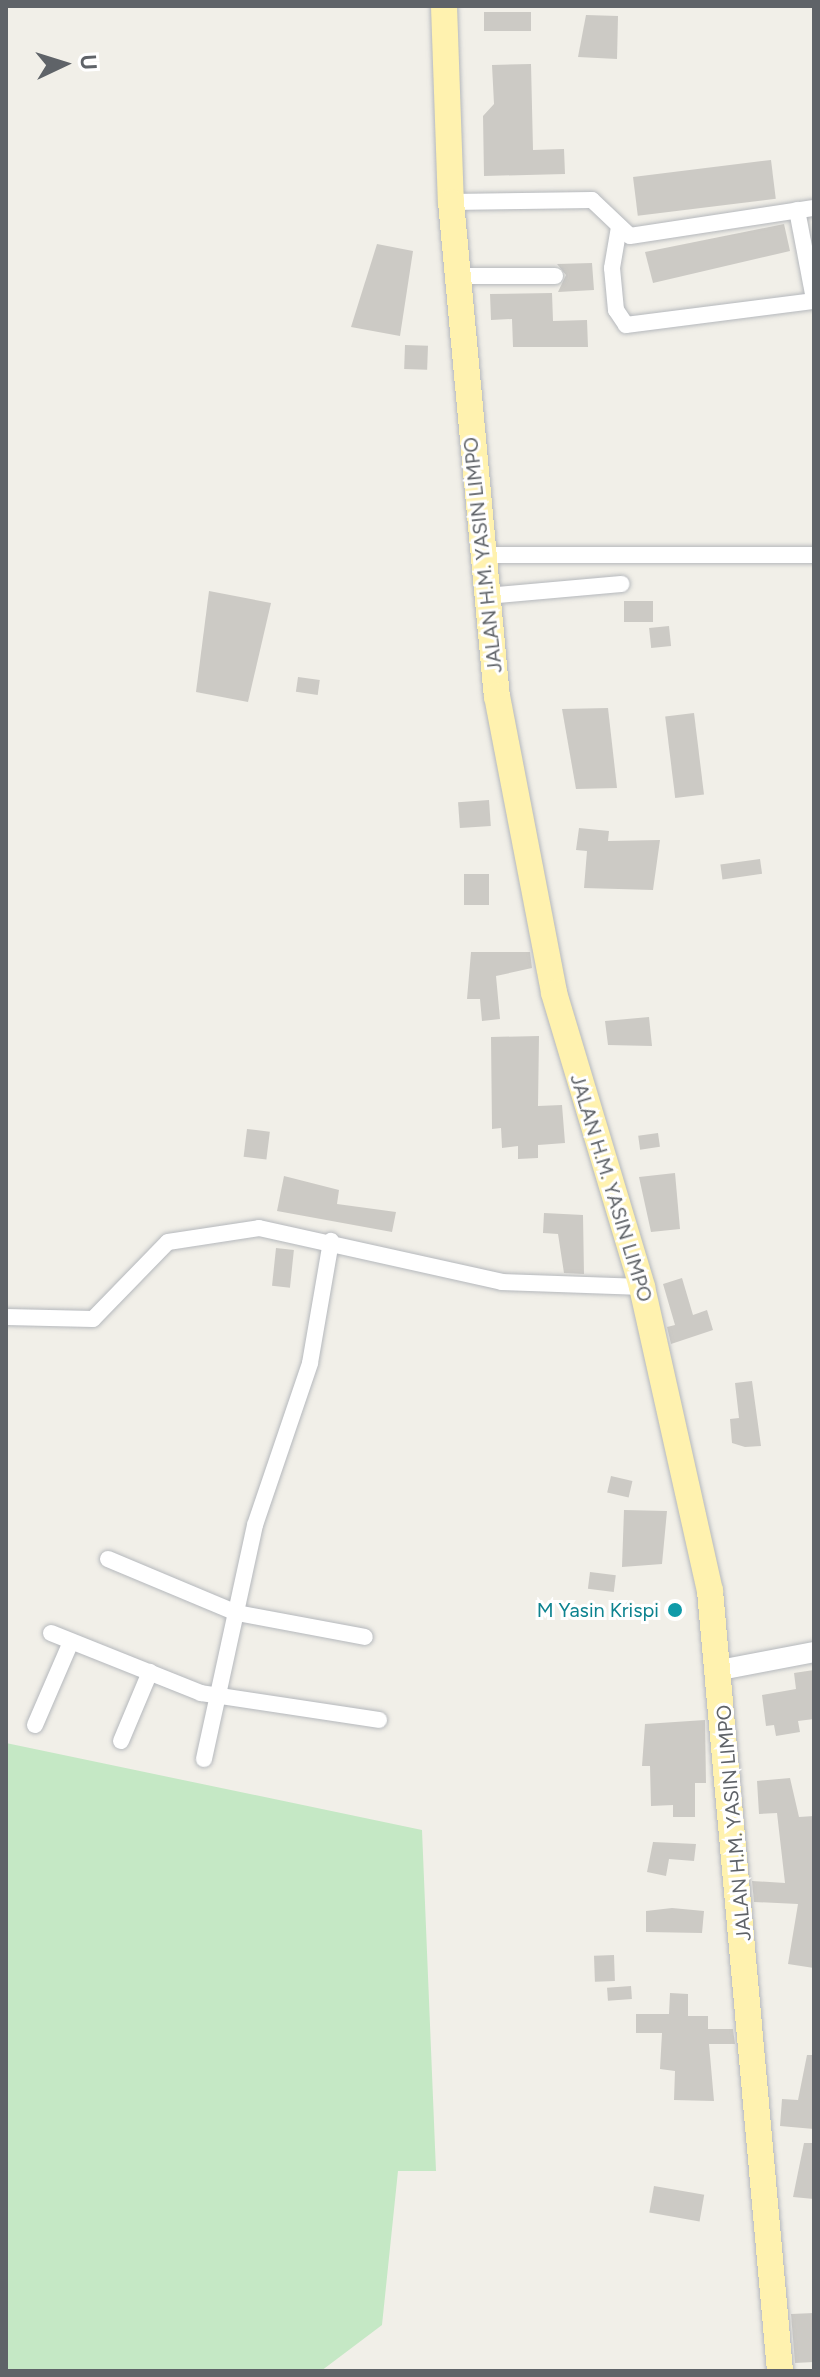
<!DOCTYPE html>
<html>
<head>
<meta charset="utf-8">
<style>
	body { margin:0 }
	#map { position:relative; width:820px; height:2377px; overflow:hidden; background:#f1efe8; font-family:Figtree,sans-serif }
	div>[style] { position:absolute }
	.green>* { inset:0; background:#c5e8c5 }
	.building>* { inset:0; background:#cccac5; transform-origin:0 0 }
	.roads { filter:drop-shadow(0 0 2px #b5b8bc) drop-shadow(0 0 2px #b5b8bc) }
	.minor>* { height:16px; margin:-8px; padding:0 8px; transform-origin:8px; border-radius:8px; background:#fff }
	.tertiary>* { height:20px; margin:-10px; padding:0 10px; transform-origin:10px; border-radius:10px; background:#fff }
	.primary>* { height:26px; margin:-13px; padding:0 13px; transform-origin:13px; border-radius:13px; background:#fff2af }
	.dots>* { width:22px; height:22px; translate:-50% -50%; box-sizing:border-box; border:4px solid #fff; border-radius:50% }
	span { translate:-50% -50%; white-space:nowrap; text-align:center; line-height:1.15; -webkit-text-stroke:6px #fff; paint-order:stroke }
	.street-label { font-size:20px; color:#5f6368 }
	.culture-label { font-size:20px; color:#0d838f }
	.right { translate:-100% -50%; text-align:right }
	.frame { position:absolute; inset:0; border:8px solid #5f6368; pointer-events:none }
	.north { position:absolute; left:24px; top:24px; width:80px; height:80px; -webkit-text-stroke:6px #fff; paint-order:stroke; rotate:86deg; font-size:22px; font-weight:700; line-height:32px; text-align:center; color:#5f6368 }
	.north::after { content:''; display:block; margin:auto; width:28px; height:36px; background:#5f6368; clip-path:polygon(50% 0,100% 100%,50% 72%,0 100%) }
</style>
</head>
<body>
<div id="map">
	<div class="green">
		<div style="clip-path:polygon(6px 1743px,422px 1830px,436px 2171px,398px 2171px,382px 2325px,321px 2371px,6px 2371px)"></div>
	</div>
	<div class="building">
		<div style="left:484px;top:12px;width:47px;height:19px"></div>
		<div style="clip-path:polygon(586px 15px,618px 16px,617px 59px,578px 57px)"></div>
		<div style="clip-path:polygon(531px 64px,533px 150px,564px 149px,565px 174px,484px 176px,483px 116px,494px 104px,492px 65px)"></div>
		<div style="left:771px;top:160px;width:39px;height:139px;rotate:83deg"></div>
		<div style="clip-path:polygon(784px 224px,790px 251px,653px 283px,645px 252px)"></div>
		<div style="clip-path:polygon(377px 244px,413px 251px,400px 336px,351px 327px)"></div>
		<div style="clip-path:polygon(592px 263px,594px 290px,558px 292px,566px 275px,557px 264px)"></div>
		<div style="clip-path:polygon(552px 293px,553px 321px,587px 320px,588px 347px,513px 347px,512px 319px,491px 320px,490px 294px)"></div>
		<div style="left:405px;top:345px;width:23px;height:24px;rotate:2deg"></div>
		<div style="clip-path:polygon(209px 591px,271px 603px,248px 702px,196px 692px)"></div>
		<div style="left:624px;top:601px;width:29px;height:21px"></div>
		<div style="left:669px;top:626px;width:20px;height:20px;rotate:84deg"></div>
		<div style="left:298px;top:677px;width:22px;height:15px;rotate:8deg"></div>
		<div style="clip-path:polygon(608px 708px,617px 788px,576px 789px,562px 709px)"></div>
		<div style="left:694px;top:713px;width:82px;height:29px;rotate:83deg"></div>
		<div style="left:489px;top:800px;width:26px;height:31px;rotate:86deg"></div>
		<div style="clip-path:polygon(579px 828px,609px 831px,608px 841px,660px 840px,653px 890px,584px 888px,587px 851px,576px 850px)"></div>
		<div style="left:760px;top:859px;width:15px;height:40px;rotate:82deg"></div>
		<div style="left:464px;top:874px;width:25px;height:31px"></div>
		<div style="clip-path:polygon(471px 952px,530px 952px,532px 968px,496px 976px,500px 1019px,482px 1021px,480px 999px,467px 999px)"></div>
		<div style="clip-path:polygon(649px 1017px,652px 1046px,608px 1045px,605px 1021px)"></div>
		<div style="clip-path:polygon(539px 1036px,538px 1106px,562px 1105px,565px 1143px,538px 1145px,538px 1158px,518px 1159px,518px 1146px,502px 1148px,501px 1128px,492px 1129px,491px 1037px)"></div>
		<div style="left:247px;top:1129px;width:23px;height:28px;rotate:7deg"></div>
		<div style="left:658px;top:1133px;width:14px;height:20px;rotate:82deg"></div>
		<div style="clip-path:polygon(675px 1173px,680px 1229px,651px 1232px,639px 1177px)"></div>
		<div style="clip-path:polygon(284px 1176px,339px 1190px,337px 1204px,396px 1212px,392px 1232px,277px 1211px)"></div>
		<div style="clip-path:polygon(544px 1213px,583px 1215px,584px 1274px,564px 1273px,558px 1234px,543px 1233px)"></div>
		<div style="left:276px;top:1248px;width:18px;height:38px;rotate:6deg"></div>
		<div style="clip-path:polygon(682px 1278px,693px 1315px,707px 1310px,713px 1330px,671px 1344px,667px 1327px,675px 1325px,663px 1284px)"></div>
		<div style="clip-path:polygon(752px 1381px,761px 1446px,745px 1447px,732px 1443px,730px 1419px,739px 1418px,735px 1383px)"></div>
		<div style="left:611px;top:1476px;width:22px;height:17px;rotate:13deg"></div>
		<div style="clip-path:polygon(624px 1510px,667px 1511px,662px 1564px,622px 1567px)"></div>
		<div style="left:590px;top:1572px;width:26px;height:17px;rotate:7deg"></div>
		<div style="clip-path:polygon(814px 1670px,814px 1719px,798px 1721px,800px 1732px,776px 1736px,774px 1725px,766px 1726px,762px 1695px,796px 1689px,794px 1673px)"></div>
		<div style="clip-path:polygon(705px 1720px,706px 1783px,695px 1783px,695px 1817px,673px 1817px,673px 1805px,651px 1806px,650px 1766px,642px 1766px,645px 1724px)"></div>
		<div style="clip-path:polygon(790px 1778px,799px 1817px,814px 1816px,814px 1968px,788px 1964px,798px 1904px,754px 1902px,752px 1881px,785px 1883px,777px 1813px,759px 1814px,757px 1781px)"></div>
		<div style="clip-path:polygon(653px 1842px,696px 1844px,694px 1861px,669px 1859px,666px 1876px,647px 1872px)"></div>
		<div style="clip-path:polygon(672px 1908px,704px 1911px,702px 1933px,646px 1932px,646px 1911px)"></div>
		<div style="left:614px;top:1955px;width:26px;height:20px;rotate:88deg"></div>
		<div style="left:631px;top:1986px;width:13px;height:24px;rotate:86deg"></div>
		<div style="clip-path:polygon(670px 1993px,688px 1994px,688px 2016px,708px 2016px,708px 2029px,733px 2029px,735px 2044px,709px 2044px,714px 2101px,674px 2100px,675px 2071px,660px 2069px,662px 2033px,636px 2033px,636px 2014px,669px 2014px)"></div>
		<div style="clip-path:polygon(807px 2055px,814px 2055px,814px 2129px,780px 2126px,782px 2099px,798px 2100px)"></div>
		<div style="clip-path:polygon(804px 2143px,814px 2143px,814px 2199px,793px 2197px)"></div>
		<div style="left:654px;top:2186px;width:51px;height:27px;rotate:10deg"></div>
		<div style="clip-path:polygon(814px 2313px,814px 2362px,795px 2363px,791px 2314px)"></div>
	</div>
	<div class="roads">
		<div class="minor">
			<div style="left:451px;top:202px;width:141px;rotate:-0.8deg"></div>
			<div style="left:592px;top:200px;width:52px;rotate:43.5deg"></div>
			<div style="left:630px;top:236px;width:186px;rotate:-8.7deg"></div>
			<div style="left:797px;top:210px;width:91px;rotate:79.2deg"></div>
			<div style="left:619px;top:227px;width:42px;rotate:99.7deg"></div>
			<div style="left:612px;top:268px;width:42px;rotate:84.6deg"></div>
			<div style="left:616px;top:310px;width:18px;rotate:56deg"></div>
			<div style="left:626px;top:325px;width:190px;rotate:-7.3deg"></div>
			<div style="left:458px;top:276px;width:97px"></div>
			<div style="left:482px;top:555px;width:332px"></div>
			<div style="left:486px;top:596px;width:136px;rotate:-5.1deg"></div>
			<div style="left:6px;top:1317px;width:87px;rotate:1.3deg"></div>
			<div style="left:93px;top:1319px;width:107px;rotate:-45.8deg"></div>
			<div style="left:168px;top:1242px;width:92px;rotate:-8.7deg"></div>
			<div style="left:259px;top:1228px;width:249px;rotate:12.5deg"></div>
			<div style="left:502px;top:1282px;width:140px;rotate:2deg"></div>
			<div style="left:108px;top:1559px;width:140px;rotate:22.7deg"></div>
			<div style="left:237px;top:1613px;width:130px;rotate:10.6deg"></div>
			<div style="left:51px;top:1633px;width:162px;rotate:21.8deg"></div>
			<div style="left:201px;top:1693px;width:180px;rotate:8.6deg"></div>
			<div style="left:35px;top:1725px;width:90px;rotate:-66.6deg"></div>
			<div style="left:121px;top:1741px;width:75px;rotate:-67.2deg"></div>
			<div style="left:204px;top:1759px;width:239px;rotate:-77.7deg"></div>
			<div style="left:255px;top:1525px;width:171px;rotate:-71.2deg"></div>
			<div style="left:310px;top:1363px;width:124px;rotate:-80.2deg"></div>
		</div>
		<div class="tertiary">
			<div style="left:720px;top:1670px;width:96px;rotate:-10.8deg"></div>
		</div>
		<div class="primary">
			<div style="left:444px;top:6px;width:196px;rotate:88deg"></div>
			<div style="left:451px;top:202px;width:496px;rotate:84.7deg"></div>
			<div style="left:497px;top:696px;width:302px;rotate:79.1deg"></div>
			<div style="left:554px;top:993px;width:307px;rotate:73.3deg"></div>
			<div style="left:642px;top:1287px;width:312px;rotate:77.4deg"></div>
			<div style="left:710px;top:1591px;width:783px;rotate:84.87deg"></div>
		</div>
	</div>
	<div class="dots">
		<div style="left:675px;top:1610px;background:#0f9aa8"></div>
	</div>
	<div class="street-label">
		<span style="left:483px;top:555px;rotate:-96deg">JALAN H.M. YASIN LIMPO</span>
		<span style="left:611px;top:1188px;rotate:73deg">JALAN H.M. YASIN LIMPO</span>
		<span style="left:734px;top:1823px;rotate:-95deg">JALAN H.M. YASIN LIMPO</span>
	</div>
	<div class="culture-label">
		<span class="right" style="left:659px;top:1610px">M Yasin Krispi</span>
	</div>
	<div class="frame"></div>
	<div class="north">U</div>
</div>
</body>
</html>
